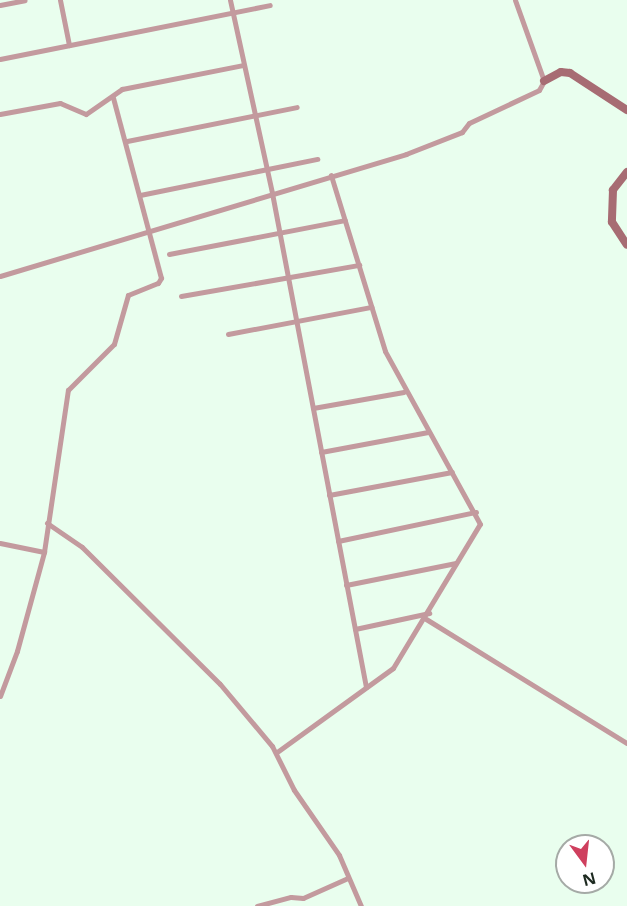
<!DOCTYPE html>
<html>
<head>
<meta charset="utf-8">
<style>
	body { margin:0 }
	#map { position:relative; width:627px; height:906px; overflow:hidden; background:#e9feee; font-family:"Open Sans",sans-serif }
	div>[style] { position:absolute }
	.street>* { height:5px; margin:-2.5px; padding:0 2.5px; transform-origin:2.5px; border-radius:2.5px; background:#c39a9e }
	.secondary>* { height:8px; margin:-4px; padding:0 4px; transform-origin:4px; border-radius:4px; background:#a76c73 }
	span { translate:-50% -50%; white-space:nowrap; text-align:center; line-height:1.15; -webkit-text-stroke:4.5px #fff; paint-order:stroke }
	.north { position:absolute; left:555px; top:834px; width:60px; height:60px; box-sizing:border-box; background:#fff; border:2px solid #a5aaa6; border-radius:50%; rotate:165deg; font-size:16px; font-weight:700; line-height:24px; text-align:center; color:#1d2a20 }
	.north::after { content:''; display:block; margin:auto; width:21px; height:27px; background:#cf3f5e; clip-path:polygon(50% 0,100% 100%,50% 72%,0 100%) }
</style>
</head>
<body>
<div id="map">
	<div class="street">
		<div style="left:60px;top:0;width:46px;rotate:78.7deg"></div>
		<div style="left:230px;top:0;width:198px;rotate:77.7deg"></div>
		<div style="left:272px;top:193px;width:503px;rotate:79.23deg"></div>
		<div style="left:0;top:5px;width:25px;rotate:-11deg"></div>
		<div style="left:0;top:59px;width:275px;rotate:-11.3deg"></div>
		<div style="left:0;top:114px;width:61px;rotate:-10.4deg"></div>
		<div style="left:60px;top:103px;width:28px;rotate:23deg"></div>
		<div style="left:86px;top:114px;width:44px;rotate:-34.8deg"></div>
		<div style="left:122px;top:89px;width:123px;rotate:-11.2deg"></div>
		<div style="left:127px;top:141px;width:173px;rotate:-11.3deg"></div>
		<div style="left:140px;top:195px;width:181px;rotate:-11.5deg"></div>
		<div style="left:169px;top:254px;width:179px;rotate:-10.9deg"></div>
		<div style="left:0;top:276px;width:424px;rotate:-16.7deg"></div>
		<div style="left:406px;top:154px;width:60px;rotate:-21.4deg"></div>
		<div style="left:462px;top:132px;width:11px;rotate:-52deg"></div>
		<div style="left:469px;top:123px;width:77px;rotate:-25.2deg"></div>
		<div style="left:539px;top:90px;width:10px;rotate:-61deg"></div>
		<div style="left:544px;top:81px;width:86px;rotate:-109.7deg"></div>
		<div style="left:181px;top:296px;width:181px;rotate:-9.9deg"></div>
		<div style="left:228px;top:334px;width:146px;rotate:-10.7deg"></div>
		<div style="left:313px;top:408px;width:92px;rotate:-10deg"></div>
		<div style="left:321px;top:452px;width:109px;rotate:-10.6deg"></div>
		<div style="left:329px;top:495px;width:125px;rotate:-10.6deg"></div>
		<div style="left:47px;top:523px;width:42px;rotate:34.4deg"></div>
		<div style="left:82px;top:547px;width:194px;rotate:44.8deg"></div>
		<div style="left:220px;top:684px;width:81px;rotate:50deg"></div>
		<div style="left:272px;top:746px;width:49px;rotate:63.4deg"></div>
		<div style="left:294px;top:790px;width:79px;rotate:55.3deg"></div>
		<div style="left:339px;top:855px;width:56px;rotate:66.7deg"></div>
		<div style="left:338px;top:541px;width:141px;rotate:-11.9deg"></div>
		<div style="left:0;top:543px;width:45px;rotate:11.6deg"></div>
		<div style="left:346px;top:585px;width:112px;rotate:-11.3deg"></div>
		<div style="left:426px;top:619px;width:236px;rotate:31.7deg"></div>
		<div style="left:355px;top:629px;width:76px;rotate:-12.2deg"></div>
		<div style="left:0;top:696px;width:48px;rotate:-69.3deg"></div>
		<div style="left:17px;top:651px;width:103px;rotate:-74.7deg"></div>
		<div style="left:44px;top:552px;width:164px;rotate:-81.6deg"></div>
		<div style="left:68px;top:390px;width:65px;rotate:-45deg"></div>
		<div style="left:114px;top:344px;width:51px;rotate:-74.1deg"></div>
		<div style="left:128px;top:295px;width:32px;rotate:-22deg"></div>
		<div style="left:158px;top:283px;width:6px;rotate:-59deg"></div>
		<div style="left:161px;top:278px;width:187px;rotate:-104.9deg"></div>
		<div style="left:277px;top:752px;width:143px;rotate:-35.9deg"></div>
		<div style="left:393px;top:668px;width:168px;rotate:-58.9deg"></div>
		<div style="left:480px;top:524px;width:197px;rotate:-118.8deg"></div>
		<div style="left:385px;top:351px;width:184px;rotate:-107.1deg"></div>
		<div style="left:257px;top:906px;width:35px;rotate:-15deg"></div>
		<div style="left:291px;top:897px;width:12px;rotate:5deg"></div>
		<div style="left:303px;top:898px;width:49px;rotate:-24deg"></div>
	</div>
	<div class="secondary">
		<div style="left:544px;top:81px;width:19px;rotate:-28deg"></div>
		<div style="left:561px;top:72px;width:9px;rotate:6deg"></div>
		<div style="left:570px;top:73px;width:68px;rotate:33deg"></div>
		<div style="left:627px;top:172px;width:23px;rotate:128deg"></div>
		<div style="left:613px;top:190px;width:32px;rotate:92deg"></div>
		<div style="left:612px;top:222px;width:27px;rotate:57deg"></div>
	</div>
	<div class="north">N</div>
</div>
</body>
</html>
